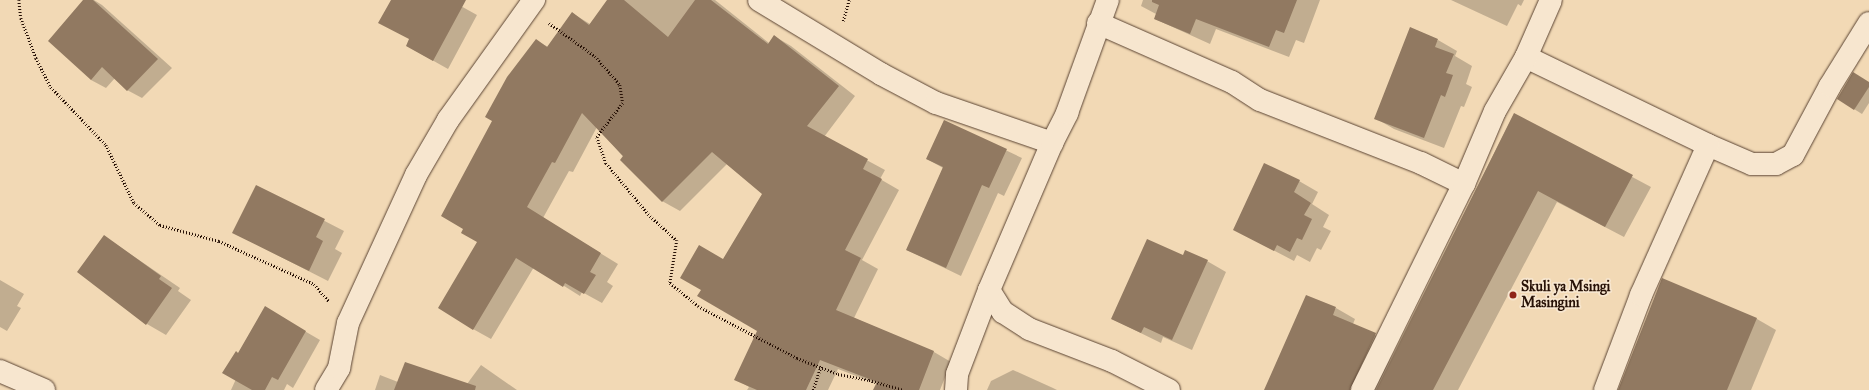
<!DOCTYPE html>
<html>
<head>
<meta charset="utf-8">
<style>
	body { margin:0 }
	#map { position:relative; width:1869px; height:390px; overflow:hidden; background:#f2d9b5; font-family:"IM FELL Great Primer",serif }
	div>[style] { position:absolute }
	.shadow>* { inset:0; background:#0003 }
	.building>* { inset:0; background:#917961 }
	.path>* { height:2.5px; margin-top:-1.25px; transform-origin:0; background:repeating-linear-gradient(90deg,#271106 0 1px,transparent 0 3px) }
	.roads { filter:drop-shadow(0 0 1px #5a4332) drop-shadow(0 0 1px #5a4332) }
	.minor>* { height:22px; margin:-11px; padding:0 11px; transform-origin:11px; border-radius:11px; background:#f7e6cf }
	.dots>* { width:11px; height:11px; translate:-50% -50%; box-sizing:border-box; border:2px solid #f7e6cf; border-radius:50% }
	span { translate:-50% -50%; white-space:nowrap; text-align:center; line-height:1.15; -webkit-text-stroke:3.5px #f7e6cf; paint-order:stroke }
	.poi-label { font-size:14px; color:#271106; font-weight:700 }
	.left { translate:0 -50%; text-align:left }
</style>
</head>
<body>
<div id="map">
	<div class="shadow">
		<div style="clip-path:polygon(84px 0,94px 0,102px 5px,172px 68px,142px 98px,127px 90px,115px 78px,106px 88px,91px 80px)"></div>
		<div style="clip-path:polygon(392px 0,450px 0,477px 15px,448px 69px,407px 46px,410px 39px)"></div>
		<div style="clip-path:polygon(609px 0,715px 0,769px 43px,774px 36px,791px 46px,855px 96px,824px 137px,885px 170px,880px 179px,899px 190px,862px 260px,878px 269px,854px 318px,934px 352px,951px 362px,940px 390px,874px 390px,877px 384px,838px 369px,828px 390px,747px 390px,749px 387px,736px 379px,759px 330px,724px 260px,764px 193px,727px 164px,680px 211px,662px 201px,597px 127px,573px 172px,569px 171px,543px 218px,618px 264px,607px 282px,613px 286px,602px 303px,582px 292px,580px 296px,534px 267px,491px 339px,473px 329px,478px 242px,536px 40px,548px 47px,572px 13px,590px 24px)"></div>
		<div style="clip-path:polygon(1143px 0,1320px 0,1304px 43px,1296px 40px,1289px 57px,1216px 29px,1210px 44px,1155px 19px,1156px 14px,1141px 6px)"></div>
		<div style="clip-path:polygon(1451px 0,1524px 0,1521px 6px,1518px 4px,1507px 26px)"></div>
		<div style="clip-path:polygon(1438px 40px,1457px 51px,1455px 56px,1472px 66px,1466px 84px,1472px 87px,1464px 107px,1461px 106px,1444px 148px,1394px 129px,1375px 118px)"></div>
		<div style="clip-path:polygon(1869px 83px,1869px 103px,1862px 114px,1854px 109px)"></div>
		<div style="clip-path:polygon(1514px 114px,1651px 187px,1624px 237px,1557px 202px,1458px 390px,1267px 390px,1336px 308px,1355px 319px,1353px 324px,1395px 345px,1389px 362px)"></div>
		<div style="clip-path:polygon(944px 121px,1022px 158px,1004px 196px,998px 193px,961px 276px,907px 250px,943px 168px,927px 159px)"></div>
		<div style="clip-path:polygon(1299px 181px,1318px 192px,1312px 204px,1329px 215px,1323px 227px,1331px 231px,1321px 250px,1317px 248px,1310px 262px,1297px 255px,1294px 261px,1235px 230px)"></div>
		<div style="clip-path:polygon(257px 186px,344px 231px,335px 249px,342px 253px,328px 281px,234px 233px)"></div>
		<div style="clip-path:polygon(104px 236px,180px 288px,178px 291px,191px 300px,166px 335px,147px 324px)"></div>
		<div style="clip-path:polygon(1184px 256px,1207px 261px,1226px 272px,1192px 350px,1163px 337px,1161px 343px,1112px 319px)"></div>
		<div style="clip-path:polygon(0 280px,24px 294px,17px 306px,21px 308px,7px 331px,0 327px)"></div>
		<div style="clip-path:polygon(1663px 280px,1757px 319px,1776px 330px,1751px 390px,1619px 390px)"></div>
		<div style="clip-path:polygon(265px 308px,320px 340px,293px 388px,287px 384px,284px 390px,231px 390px,236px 379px,238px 354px)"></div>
		<div style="clip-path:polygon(481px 365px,517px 390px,375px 390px,380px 375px,398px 382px,467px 384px)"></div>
		<div style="clip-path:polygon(1013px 370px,1053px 388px,1057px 390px,987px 390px,991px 381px)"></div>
	</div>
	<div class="building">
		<div style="clip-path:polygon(83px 0,93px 0,158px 59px,127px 91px,102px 67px,91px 80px,48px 41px)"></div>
		<div style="clip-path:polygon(391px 0,466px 0,433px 61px,406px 46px,409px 39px,378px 23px)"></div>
		<div style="clip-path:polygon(607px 0,624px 0,668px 37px,695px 0,711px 0,768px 44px,774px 35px,839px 86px,807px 126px,868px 159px,863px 169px,882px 179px,845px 250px,861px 258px,836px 310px,934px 351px,919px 390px,873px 390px,877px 382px,820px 360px,806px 390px,757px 390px,734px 380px,757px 331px,697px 296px,701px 290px,680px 278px,699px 245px,723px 259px,762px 194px,712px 152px,662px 202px,620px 160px,623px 156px,582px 113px,555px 163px,552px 162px,527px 207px,601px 253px,590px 272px,596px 275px,584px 294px,565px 283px,563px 287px,516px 258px,473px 330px,438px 308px,477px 242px,461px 233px,463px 229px,441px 216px,492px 121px,485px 117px,507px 77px,536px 39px,547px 47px,572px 12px,589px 25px)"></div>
		<div style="clip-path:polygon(1152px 0,1297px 0,1284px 33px,1276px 30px,1269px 47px,1196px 19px,1190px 34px,1154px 19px,1159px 5px,1152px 2px)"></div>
		<div style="clip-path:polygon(1410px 27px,1438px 39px,1435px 47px,1454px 54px,1446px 73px,1453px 75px,1445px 97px,1441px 95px,1424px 138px,1374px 119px)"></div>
		<div style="clip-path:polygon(1853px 72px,1869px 82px,1869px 87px,1854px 110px,1837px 99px)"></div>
		<div style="clip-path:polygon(1514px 113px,1633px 175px,1605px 227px,1538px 191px,1433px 390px,1376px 390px)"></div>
		<div style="clip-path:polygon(944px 120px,1007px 149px,989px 188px,982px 185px,946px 268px,906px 250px,943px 167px,926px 159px)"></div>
		<div style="clip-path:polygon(1264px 163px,1300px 180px,1294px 192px,1311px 203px,1304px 215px,1312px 219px,1302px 240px,1297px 238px,1290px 252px,1277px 245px,1274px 251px,1233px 230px)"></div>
		<div style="clip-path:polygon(256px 185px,325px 219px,316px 237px,323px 241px,309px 271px,232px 233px)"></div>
		<div style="clip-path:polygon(104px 235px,161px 276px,159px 279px,172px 288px,146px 325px,77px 272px)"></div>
		<div style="clip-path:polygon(1147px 239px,1183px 255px,1185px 250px,1208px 260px,1172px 340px,1144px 327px,1141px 333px,1111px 319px)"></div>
		<div style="clip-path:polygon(1662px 278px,1757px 318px,1727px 390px,1618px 390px)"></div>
		<div style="clip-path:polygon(1306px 295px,1336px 307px,1333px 315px,1376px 333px,1350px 390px,1264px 390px)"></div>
		<div style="clip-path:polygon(265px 306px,306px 331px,278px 380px,272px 377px,265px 390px,252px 390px,222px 373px,236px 351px,238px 353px)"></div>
		<div style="clip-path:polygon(405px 362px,476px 386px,475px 390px,394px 390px)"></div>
	</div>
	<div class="path">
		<div style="left:19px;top:0;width:18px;rotate:84deg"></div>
		<div style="left:21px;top:18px;width:43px;rotate:69.4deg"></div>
		<div style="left:36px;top:58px;width:33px;rotate:63deg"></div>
		<div style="left:51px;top:87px;width:80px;rotate:46.5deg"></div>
		<div style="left:106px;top:145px;width:64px;rotate:64.2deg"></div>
		<div style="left:134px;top:203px;width:34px;rotate:40deg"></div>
		<div style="left:160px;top:225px;width:61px;rotate:15.2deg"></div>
		<div style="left:219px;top:241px;width:104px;rotate:24.4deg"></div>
		<div style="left:314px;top:284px;width:23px;rotate:49deg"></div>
		<div style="left:843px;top:21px;width:22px;rotate:-74deg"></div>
		<div style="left:549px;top:23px;width:57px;rotate:35.7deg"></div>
		<div style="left:595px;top:56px;width:38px;rotate:49deg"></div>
		<div style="left:620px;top:85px;width:18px;rotate:81deg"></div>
		<div style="left:623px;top:103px;width:43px;rotate:127.4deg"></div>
		<div style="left:597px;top:137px;width:28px;rotate:71deg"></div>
		<div style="left:606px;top:163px;width:69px;rotate:50.3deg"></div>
		<div style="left:650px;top:216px;width:36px;rotate:42deg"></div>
		<div style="left:677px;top:240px;width:44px;rotate:99.2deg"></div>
		<div style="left:670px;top:283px;width:36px;rotate:39deg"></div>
		<div style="left:698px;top:306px;width:112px;rotate:27.7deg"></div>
		<div style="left:797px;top:358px;width:44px;rotate:21.3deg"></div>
		<div style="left:838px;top:374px;width:32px;rotate:11deg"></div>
		<div style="left:869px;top:380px;width:35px;rotate:16deg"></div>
		<div style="left:813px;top:390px;width:25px;rotate:-72deg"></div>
	</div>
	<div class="roads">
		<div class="minor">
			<div style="left:759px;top:0;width:143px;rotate:31.2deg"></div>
			<div style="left:881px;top:74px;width:62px;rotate:27.8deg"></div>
			<div style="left:936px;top:103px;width:123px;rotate:19deg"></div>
			<div style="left:1098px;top:23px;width:146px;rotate:23.8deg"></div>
			<div style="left:1232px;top:82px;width:33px;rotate:33deg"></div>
			<div style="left:1260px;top:100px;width:173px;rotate:21.4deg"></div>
			<div style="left:1421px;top:163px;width:48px;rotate:26deg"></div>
			<div style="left:1526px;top:57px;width:202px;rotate:25.8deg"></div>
			<div style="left:1708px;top:145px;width:48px;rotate:23.4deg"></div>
			<div style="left:1752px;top:164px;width:24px"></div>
			<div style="left:1776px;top:164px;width:19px;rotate:-28deg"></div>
			<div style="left:1793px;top:155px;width:78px;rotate:-61.8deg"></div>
			<div style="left:1830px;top:86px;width:74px;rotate:-58.2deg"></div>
			<div style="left:989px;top:290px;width:26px;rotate:58deg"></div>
			<div style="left:1003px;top:312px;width:31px;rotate:33deg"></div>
			<div style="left:1029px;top:329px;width:89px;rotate:21.1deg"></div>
			<div style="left:1112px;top:361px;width:64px;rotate:27deg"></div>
			<div style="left:0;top:371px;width:48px;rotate:23.4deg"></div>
			<div style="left:326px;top:390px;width:26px;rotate:-59deg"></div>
			<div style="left:339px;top:368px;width:46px;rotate:-78.7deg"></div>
			<div style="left:348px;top:323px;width:163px;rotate:-65.3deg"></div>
			<div style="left:416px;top:175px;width:64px;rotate:-59.8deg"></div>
			<div style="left:448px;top:120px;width:148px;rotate:-54.4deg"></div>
			<div style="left:956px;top:390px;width:16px;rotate:-86deg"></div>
			<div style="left:957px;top:374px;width:90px;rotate:-69.1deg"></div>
			<div style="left:989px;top:290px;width:160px;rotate:-66.8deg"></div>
			<div style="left:1052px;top:143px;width:34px;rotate:-63deg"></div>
			<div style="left:1067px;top:113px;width:120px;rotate:-70.1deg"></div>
			<div style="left:1362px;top:390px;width:230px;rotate:-63.7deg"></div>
			<div style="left:1464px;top:184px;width:79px;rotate:-67deg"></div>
			<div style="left:1495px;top:111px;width:62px;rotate:-60.1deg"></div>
			<div style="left:1526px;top:57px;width:62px;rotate:-66.3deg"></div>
			<div style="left:1605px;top:390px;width:102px;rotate:-69.2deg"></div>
			<div style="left:1641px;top:295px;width:164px;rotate:-65.9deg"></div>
		</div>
	</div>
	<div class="dots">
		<div style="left:1513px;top:295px;background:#8f2418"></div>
	</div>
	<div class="poi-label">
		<span class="left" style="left:1521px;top:295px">Skuli ya Msingi<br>Masingini</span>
	</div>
</div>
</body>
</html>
